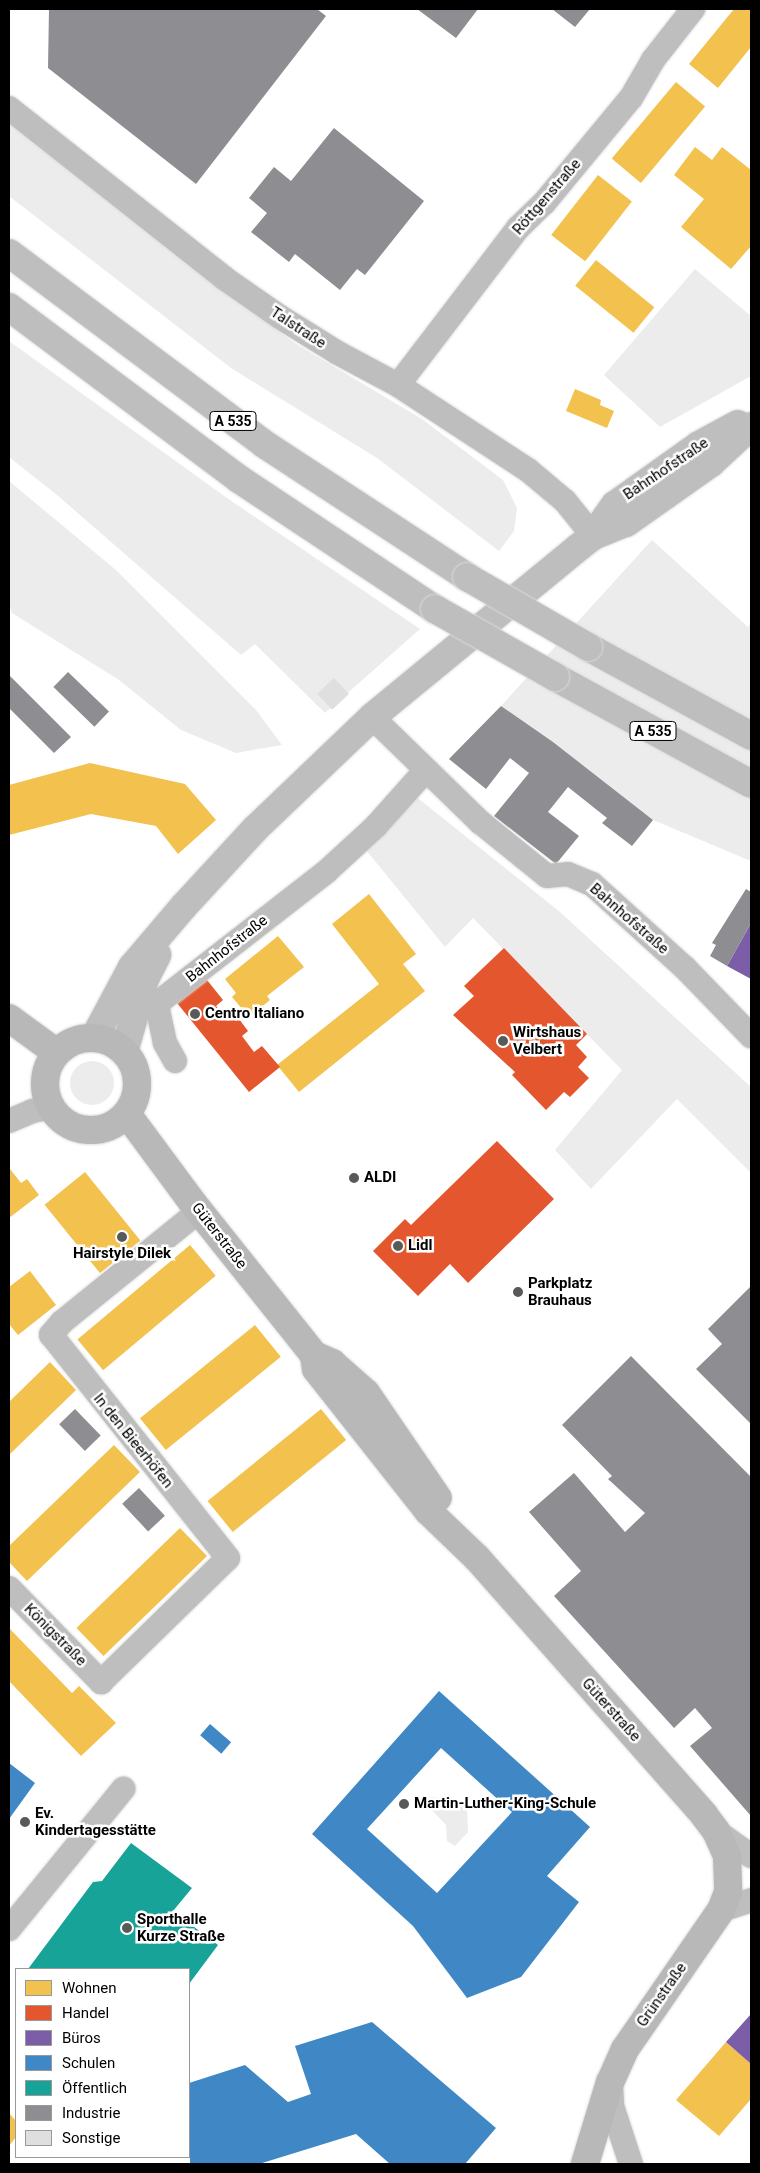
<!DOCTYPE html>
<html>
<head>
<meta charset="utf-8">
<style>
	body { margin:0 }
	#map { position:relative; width:760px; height:2173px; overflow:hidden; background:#fff; font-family:Roboto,sans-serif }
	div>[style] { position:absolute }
	.green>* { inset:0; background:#ececec }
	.round { border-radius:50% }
	.homes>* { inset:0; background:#f2c14e; transform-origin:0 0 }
	.shops>* { inset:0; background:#e4572e }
	.offices>* { inset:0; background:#7b5ea7 }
	.schools>* { inset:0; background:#3f88c5; transform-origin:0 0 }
	.public>* { inset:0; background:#17a398 }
	.industry>* { inset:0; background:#8d8d92; transform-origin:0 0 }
	.building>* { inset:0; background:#dfdfdf; transform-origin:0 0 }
	.roads { filter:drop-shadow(0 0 1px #dbdbdb) drop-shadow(0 0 1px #dbdbdb) }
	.minor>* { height:24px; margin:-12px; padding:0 12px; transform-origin:12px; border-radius:12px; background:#bebebe }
	.tertiary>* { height:28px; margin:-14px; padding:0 14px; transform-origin:14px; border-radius:14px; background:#bebebe }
	.secondary>* { height:28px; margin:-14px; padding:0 14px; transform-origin:14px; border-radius:14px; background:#b8b8b8 }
	.secondary>.ring { margin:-14px; padding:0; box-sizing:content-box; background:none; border:28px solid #b8b8b8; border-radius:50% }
	.motorway>* { height:28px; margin:-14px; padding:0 14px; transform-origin:14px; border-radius:14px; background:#bebebe }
	.bridges { filter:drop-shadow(0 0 1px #dbdbdb) drop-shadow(0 0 1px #dbdbdb) }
	.motorway-bridge>* { height:28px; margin:-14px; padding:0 14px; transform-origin:14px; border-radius:14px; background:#bebebe }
	.dots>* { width:14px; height:14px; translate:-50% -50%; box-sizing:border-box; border:2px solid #fff; border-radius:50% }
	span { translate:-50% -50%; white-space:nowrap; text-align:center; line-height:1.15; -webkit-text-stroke:5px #fff; paint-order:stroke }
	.shield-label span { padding:1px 4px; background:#fff; border:1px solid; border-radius:4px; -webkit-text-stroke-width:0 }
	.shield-label { font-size:14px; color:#000; font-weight:700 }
	.street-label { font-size:15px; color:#000 }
	.poi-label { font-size:15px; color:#000; font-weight:700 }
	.left { translate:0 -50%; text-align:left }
	.frame { position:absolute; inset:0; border:10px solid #000; pointer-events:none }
	.legend { position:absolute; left:15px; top:1968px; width:175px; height:190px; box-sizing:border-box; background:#fff; border:1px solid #999; margin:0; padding:6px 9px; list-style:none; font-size:15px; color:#000 }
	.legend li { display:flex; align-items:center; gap:10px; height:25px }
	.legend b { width:25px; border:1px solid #999 }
</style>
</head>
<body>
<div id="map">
	<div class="green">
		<div style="clip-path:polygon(9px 123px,174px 254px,296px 344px,422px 419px,503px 480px,517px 508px,514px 531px,499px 551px,377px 458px,231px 368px,9px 196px)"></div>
		<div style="clip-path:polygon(695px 269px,751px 316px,751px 376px,660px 427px,604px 375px)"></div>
		<div style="clip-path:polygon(9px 341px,227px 498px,420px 629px,325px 713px,255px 644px,241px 655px,57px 495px,9px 457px)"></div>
		<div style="clip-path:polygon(9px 481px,116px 570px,256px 710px,282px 745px,236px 753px,181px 730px,119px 680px,12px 613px,9px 604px)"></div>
		<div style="clip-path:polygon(652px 540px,748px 627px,751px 622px,751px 861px,653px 820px,553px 742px,501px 706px)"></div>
		<div style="clip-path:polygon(414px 795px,560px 912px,751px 1087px,751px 1173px,677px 1099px,591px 1189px,555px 1150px,622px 1070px,473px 918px,445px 947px,366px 850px)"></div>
		<div class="round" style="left:70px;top:1061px;width:44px;height:44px"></div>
		<div style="clip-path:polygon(432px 1797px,457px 1798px,467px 1807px,468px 1832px,455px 1846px,447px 1841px,446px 1825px,431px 1809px)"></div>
	</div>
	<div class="homes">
		<div style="clip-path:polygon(734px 9px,751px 9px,751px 47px,718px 88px,689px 64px)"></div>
		<div style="left:676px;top:82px;width:38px;height:100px;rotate:40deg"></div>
		<div style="clip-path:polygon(695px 147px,712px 160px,722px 147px,751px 170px,751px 246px,731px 269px,681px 227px,704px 199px,674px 175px)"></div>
		<div style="left:598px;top:175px;width:43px;height:76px;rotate:38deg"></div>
		<div style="left:596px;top:260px;width:75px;height:33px;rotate:39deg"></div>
		<div style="clip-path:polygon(575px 389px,601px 400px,600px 405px,614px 411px,607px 428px,566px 411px)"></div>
		<div style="clip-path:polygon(90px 763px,185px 784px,216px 820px,178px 854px,156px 826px,91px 814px,9px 835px,9px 785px)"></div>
		<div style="clip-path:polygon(369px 894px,416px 954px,403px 964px,425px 991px,299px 1092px,277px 1065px,379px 984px,332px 924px)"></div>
		<div style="clip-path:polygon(278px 936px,304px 967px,267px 996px,270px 1000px,249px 1017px,232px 997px,236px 993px,225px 979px)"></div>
		<div style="clip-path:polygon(10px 1169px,21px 1183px,27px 1179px,39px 1195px,9px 1218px)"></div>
		<div style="left:85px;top:1172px;width:88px;height:52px;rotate:51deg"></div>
		<div style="left:190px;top:1245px;width:40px;height:147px;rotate:50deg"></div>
		<div style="clip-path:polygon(30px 1271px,56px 1305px,18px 1335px,9px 1324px,9px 1287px)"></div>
		<div style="left:255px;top:1325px;width:41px;height:148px;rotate:51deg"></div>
		<div style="clip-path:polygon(50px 1362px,76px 1390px,9px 1455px,9px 1402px)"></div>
		<div style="left:321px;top:1409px;width:40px;height:146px;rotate:51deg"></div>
		<div style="clip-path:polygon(114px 1445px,140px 1472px,27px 1581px,9px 1562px,9px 1546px)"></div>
		<div style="left:180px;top:1528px;width:39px;height:144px;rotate:46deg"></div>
		<div style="clip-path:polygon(9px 1628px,72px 1693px,79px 1686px,116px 1723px,81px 1756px,9px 1681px)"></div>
		<div style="clip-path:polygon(726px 2042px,751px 2064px,751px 2099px,719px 2136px,676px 2100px)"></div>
		<div style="clip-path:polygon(9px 2113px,16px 2121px,16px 2137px,9px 2146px)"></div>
	</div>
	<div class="shops">
		<div style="clip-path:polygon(504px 948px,587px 1034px,576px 1045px,587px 1057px,578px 1067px,589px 1078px,570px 1097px,564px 1092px,546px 1110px,512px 1075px,515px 1072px,453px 1015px,474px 996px,464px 986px)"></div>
		<div style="clip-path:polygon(207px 980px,223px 1000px,216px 1006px,228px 1021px,236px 1015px,248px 1031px,242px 1036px,254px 1052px,262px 1046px,280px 1067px,249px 1092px,177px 1003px)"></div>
		<div style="clip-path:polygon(497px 1141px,554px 1199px,468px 1283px,450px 1264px,418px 1296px,373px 1251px,405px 1219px,411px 1225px)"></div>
	</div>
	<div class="offices">
		<div style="clip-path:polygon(751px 923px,751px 979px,727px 966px)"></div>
		<div style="clip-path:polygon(751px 2014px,751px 2064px,726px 2042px)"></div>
	</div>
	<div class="schools">
		<div style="clip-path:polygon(evenodd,439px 1691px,590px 1827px,547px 1876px,579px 1902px,521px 1977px,467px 1998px,413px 1926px,312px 1834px,439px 1691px,441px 1748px,512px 1812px,437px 1893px,367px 1829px,441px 1748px)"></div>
		<div style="left:210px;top:1724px;width:28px;height:15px;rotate:41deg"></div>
		<div style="clip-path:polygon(9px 1763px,35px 1783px,9px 1819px)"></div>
		<div style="clip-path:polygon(372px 2022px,496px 2128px,465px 2164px,390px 2164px,356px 2134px,259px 2164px,190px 2164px,189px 2083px,245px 2065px,288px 2102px,311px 2094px,295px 2046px)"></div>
	</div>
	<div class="public">
		<div style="clip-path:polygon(131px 1843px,192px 1888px,173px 1911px,218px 1945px,189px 1984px,189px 1969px,28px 1969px,93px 1882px,102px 1881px)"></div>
	</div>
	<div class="industry">
		<div style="clip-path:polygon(49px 9px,317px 9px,326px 16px,196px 184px,48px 68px)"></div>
		<div style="clip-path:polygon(417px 9px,478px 9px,456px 38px)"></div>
		<div style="clip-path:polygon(552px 9px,590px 9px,575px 27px)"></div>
		<div style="clip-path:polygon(334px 128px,424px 201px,365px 275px,357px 269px,340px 290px,295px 254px,289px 262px,251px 232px,267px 213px,249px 198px,274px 167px,291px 181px)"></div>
		<div style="left:68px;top:672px;width:57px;height:21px;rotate:44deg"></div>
		<div style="clip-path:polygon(9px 675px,71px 737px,54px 753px,9px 708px)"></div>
		<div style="clip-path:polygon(501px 706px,553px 742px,653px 820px,632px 846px,602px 823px,607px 818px,568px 787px,548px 812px,579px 836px,556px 864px,494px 816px,529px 773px,510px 758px,486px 789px,449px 759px)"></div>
		<div style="clip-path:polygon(746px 889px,751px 892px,751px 923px,727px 966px,710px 956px,716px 945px,712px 943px)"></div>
		<div style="clip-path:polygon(751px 1286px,751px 1424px,696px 1369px,722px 1344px,708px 1329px)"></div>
		<div style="clip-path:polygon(631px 1356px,751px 1477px,751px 1816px,690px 1746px,712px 1728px,695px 1708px,674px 1728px,554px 1596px,581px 1571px,529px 1512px,574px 1473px,625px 1532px,645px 1513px,608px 1479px,612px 1476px,562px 1425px)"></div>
		<div style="left:75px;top:1409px;width:37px;height:22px;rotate:46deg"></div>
		<div style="left:139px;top:1488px;width:38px;height:23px;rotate:47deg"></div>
	</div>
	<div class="building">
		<div style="left:334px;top:678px;width:22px;height:23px;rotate:47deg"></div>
	</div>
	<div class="roads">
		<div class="minor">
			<div style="left:9px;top:108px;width:274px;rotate:38.3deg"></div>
			<div style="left:224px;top:278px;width:68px;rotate:34.9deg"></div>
			<div style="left:280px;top:317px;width:68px;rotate:31.8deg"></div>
			<div style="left:338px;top:353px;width:68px;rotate:28.1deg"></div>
			<div style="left:398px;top:385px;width:155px;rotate:33.2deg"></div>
			<div style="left:528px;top:470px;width:48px;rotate:40deg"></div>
			<div style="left:565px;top:501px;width:45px;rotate:51.3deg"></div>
			<div style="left:398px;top:385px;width:198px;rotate:-52.6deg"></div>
			<div style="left:518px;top:228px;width:36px;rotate:-44deg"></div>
			<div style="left:544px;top:203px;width:136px;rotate:-50.4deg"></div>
			<div style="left:631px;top:98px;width:44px;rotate:-59.9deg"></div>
			<div style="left:653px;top:60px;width:65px;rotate:-51.9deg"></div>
			<div style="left:372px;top:717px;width:151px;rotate:44.2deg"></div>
			<div style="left:480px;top:822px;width:86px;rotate:38.9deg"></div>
			<div style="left:547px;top:876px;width:21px;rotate:-5deg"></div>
			<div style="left:568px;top:874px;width:26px;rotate:23deg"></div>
			<div style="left:592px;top:884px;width:125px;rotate:42.1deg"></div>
			<div style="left:685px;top:968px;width:95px;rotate:45.9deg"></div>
			<div style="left:175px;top:1061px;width:21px;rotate:-119deg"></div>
			<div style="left:165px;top:1043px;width:33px;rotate:-102deg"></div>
			<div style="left:158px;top:1011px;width:9px;rotate:-84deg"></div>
			<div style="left:159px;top:1002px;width:212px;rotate:-37.9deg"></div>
			<div style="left:326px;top:872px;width:68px;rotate:-42.6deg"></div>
			<div style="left:376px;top:826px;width:75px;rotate:-48.2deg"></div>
			<div style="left:9px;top:1121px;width:25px;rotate:-23deg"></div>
			<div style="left:32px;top:1111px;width:17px;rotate:-10deg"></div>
			<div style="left:9px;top:1588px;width:132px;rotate:45.6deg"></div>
			<div style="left:101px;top:1682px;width:177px;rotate:-44.3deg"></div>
			<div style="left:228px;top:1558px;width:285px;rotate:-128.4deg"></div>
			<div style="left:51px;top:1335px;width:17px;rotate:-50deg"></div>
			<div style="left:62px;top:1322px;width:176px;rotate:-39deg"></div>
			<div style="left:716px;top:1831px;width:43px;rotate:35.5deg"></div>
			<div style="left:721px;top:1910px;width:32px;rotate:-18deg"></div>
			<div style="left:9px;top:1929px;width:181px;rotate:-50.8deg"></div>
			<div style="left:611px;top:2084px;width:22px;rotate:87deg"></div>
			<div style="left:612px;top:2106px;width:61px;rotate:71.9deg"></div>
		</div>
		<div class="tertiary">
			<div style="left:593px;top:536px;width:38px;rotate:-55deg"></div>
			<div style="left:615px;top:505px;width:103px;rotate:-35.5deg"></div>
			<div style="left:699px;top:445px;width:44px;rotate:-28.3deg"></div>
			<div style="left:94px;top:1038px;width:81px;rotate:-61.8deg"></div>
			<div style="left:132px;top:967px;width:80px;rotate:-49.6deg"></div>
			<div style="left:184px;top:906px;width:105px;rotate:-47.3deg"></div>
			<div style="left:255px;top:829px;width:162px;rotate:-43.7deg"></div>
			<div style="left:372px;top:717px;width:268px;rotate:-39.4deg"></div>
			<div style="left:579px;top:547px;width:18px;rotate:-38deg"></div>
			<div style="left:593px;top:536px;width:35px;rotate:-22deg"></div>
			<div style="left:626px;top:523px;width:104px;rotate:-35.2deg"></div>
			<div style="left:711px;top:463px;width:54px;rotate:-42.8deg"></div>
			<div style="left:124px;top:1052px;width:76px;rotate:-74deg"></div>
			<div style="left:145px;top:979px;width:27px;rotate:-63deg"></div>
		</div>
		<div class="secondary">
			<div style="left:9px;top:1018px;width:59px;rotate:36.1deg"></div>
			<div class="ring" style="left:45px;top:1038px;width:64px;height:64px"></div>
			<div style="left:127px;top:1114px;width:109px;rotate:53.5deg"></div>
			<div style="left:192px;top:1202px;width:196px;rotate:51.4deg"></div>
			<div style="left:314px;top:1355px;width:20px;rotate:24deg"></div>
			<div style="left:332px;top:1363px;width:45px;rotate:41.4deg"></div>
			<div style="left:366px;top:1393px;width:127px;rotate:55.6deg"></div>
			<div style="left:314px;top:1355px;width:14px;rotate:82deg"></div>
			<div style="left:316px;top:1369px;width:181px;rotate:51.7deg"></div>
			<div style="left:428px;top:1511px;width:68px;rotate:43.8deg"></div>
			<div style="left:477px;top:1558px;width:343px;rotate:48.5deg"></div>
			<div style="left:704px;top:1815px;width:20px;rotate:53deg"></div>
			<div style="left:716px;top:1831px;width:27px;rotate:66deg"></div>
			<div style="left:727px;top:1856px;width:36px;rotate:88deg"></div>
			<div style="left:728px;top:1892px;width:19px;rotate:111deg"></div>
			<div style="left:721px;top:1910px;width:169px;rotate:124.6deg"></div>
			<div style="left:625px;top:2049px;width:36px;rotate:114deg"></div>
			<div style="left:610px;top:2082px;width:86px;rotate:107deg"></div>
		</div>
		<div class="motorway">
			<div style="left:9px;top:253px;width:319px;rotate:36.8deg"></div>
			<div style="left:264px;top:444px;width:243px;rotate:33.2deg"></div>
			<div style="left:9px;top:307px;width:287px;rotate:36.8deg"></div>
			<div style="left:239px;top:479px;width:235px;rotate:33.6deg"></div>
			<div style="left:588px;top:647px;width:186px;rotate:28.6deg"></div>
			<div style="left:555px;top:677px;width:223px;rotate:28.6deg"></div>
		</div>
	</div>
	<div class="bridges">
		<div class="motorway-bridge">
			<div style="left:467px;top:577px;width:140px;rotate:30deg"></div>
			<div style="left:435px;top:609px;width:138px;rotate:29.5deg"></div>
		</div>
	</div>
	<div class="dots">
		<div style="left:195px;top:1014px;background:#595959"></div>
		<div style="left:503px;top:1041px;background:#595959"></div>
		<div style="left:354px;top:1178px;background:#595959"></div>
		<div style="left:122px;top:1237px;background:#595959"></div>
		<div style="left:398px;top:1246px;background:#595959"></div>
		<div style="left:518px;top:1292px;background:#595959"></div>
		<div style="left:404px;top:1804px;background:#595959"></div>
		<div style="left:25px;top:1822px;background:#595959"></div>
		<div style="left:127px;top:1928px;background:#595959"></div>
	</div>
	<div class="shield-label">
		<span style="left:233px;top:421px">A 535</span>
		<span style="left:653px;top:731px">A 535</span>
	</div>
	<div class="street-label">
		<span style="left:547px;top:197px;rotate:-49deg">Röttgenstraße</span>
		<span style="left:298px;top:328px;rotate:33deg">Talstraße</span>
		<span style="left:666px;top:469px;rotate:-34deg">Bahnhofstraße</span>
		<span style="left:629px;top:919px;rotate:41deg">Bahnhofstraße</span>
		<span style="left:227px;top:949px;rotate:-38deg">Bahnhofstraße</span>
		<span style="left:219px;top:1236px;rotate:52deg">Güterstraße</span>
		<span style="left:133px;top:1441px;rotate:51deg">In den Bieerhöfen</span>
		<span style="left:55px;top:1635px;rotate:45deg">Königstraße</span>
		<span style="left:611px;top:1710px;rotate:48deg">Güterstraße</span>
		<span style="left:662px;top:1995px;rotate:-55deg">Grünstraße</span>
	</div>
	<div class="poi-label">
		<span class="left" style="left:205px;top:1014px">Centro Italiano</span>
		<span class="left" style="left:513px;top:1041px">Wirtshaus<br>Velbert</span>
		<span class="left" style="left:364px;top:1178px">ALDI</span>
		<span class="left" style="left:408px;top:1246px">Lidl</span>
		<span style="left:122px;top:1254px">Hairstyle Dilek</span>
		<span class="left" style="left:528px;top:1292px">Parkplatz<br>Brauhaus</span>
		<span class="left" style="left:414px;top:1804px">Martin-Luther-King-Schule</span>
		<span class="left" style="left:35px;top:1822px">Ev.<br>Kindertagesstätte</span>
		<span class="left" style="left:137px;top:1928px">Sporthalle<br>Kurze Straße</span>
	</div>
	<div class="frame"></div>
	<ul class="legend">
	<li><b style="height:14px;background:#f2c14e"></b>Wohnen</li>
	<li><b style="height:14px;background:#e4572e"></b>Handel</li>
	<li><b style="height:14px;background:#7b5ea7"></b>Büros</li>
	<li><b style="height:14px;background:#3f88c5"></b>Schulen</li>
	<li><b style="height:14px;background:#17a398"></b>Öffentlich</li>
	<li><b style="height:14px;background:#8d8d92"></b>Industrie</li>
	<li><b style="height:14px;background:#dfdfdf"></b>Sonstige</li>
	</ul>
</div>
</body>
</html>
